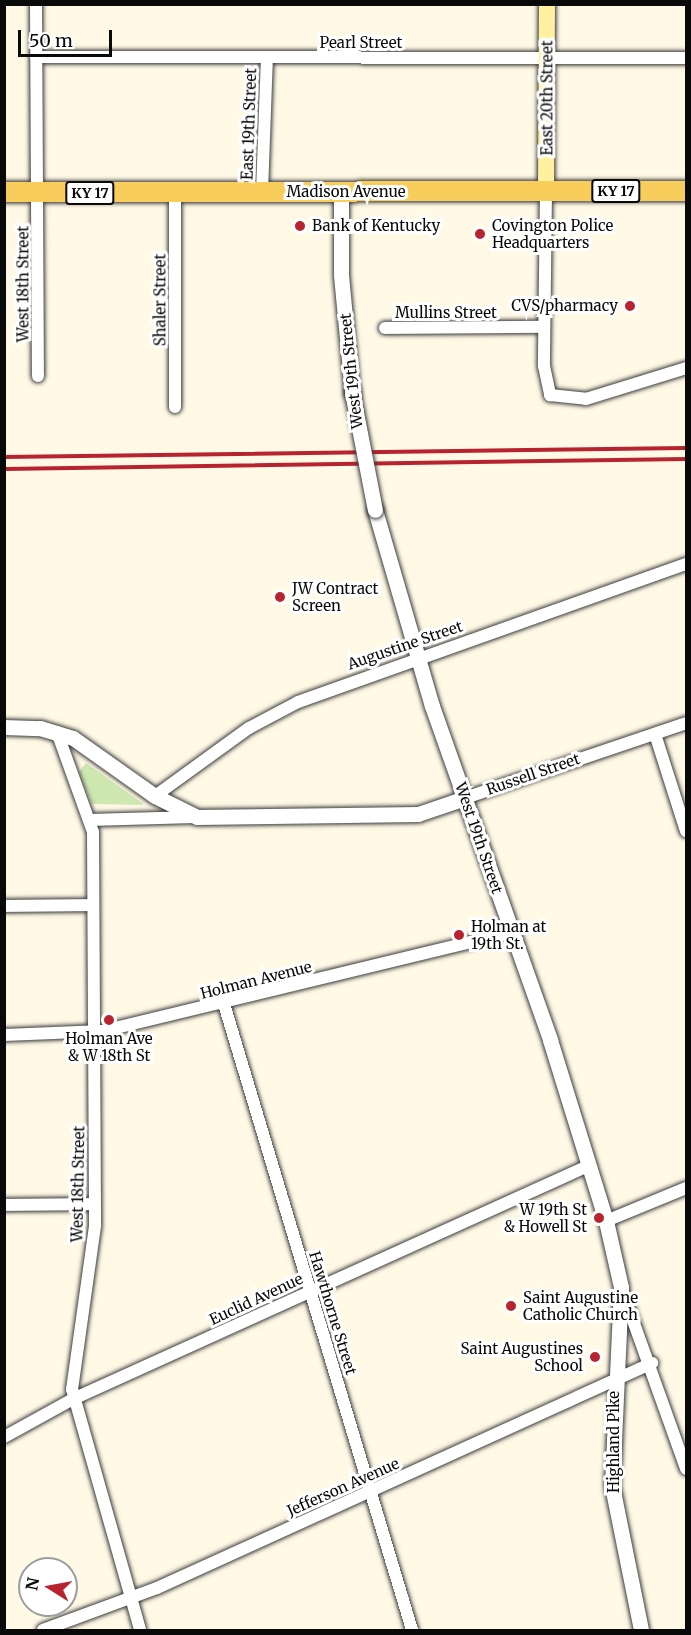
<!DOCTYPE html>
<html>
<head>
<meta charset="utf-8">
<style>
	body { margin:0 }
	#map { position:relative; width:691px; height:1635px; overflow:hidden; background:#fff9e6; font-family:Merriweather,serif }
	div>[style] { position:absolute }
	.green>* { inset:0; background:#cfe8b1 }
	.roads { filter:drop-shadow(0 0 2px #3c3c3c) drop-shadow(0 0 2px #3c3c3c) }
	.minor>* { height:12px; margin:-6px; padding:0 6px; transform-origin:6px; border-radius:6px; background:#fff }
	.tertiary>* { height:15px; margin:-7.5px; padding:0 7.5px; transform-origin:7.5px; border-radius:7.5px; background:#fff }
	.secondary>* { height:16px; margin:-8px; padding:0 8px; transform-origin:8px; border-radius:8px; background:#fff1a1 }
	.primary>* { height:20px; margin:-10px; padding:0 10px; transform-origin:10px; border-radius:10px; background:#f9cd5c }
	.rail>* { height:4px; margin:-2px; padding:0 2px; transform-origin:2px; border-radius:2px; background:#b82330 }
	.bridges { filter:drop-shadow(0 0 2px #3c3c3c) drop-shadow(0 0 2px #3c3c3c) }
	.tertiary-bridge>* { height:15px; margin:-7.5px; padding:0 7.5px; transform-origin:7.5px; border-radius:7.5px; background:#fff }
	.dots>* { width:16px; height:16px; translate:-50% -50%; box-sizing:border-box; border:3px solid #fff; border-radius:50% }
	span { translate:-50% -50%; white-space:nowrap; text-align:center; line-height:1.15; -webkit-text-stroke:6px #fff; paint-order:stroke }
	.shield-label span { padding:2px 4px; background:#fff; border:2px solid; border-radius:4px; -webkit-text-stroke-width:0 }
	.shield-label { font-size:14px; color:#090909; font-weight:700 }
	.street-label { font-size:15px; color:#090909 }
	.poi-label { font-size:15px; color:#090909 }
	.left { translate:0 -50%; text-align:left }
	.right { translate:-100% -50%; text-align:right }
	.frame { position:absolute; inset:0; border:6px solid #090909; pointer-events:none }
	.north { position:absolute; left:18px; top:1557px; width:60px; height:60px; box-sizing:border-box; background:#fff; border:2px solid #9d9d9d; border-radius:50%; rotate:281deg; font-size:16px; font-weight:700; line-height:24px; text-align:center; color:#090909 }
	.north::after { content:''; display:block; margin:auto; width:21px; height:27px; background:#b82330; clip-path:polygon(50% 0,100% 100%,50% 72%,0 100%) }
	.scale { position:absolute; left:18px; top:30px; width:94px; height:27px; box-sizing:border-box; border:3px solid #090909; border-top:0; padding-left:8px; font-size:18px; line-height:21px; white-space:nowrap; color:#090909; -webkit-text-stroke:4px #fff; paint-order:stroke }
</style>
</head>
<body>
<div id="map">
	<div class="green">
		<div style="clip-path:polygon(86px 763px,142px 803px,143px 805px,92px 804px,79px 772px)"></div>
	</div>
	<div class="roads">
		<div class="minor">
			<div style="left:36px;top:4px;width:372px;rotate:89.7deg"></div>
			<div style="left:36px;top:57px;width:650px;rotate:0.09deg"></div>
			<div style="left:262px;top:192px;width:135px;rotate:-87.9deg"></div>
			<div style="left:546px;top:192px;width:174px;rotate:90.7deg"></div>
			<div style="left:544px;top:366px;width:30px;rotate:78deg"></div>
			<div style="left:550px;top:395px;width:36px;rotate:6deg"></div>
			<div style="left:586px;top:399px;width:105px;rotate:-17.2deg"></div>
			<div style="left:175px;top:193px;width:214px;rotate:90deg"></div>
			<div style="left:385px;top:328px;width:159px;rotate:-0.4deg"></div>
			<div style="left:57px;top:732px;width:106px;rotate:70.2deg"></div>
			<div style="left:93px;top:832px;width:394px;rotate:89.7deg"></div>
			<div style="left:95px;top:1226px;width:165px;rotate:98deg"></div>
			<div style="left:72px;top:1389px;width:250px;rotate:74.2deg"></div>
			<div style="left:655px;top:734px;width:102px;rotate:72.3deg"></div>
			<div style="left:155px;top:796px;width:116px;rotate:-35.9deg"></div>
			<div style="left:249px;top:728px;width:55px;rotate:-28deg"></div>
			<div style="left:298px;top:702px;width:412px;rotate:-19.6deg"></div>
			<div style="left:465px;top:798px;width:233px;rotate:-18.7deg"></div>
			<div style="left:89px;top:820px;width:106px;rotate:-1.6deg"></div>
			<div style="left:4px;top:906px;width:89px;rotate:-0.6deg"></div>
			<div style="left:224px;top:1004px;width:654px;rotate:73.28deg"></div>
			<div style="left:4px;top:1035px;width:99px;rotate:-2.3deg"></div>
			<div style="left:103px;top:1031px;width:420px;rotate:-13.6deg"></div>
			<div style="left:4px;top:1205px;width:91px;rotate:-0.6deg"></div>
			<div style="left:606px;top:1221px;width:87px;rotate:-22.4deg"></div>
			<div style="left:621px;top:1287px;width:193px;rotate:70.3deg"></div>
			<div style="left:4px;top:1437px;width:79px;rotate:-28.8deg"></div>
			<div style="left:73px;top:1399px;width:567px;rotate:-24.35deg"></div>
			<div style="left:43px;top:1630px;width:121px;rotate:-20.2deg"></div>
			<div style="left:157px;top:1588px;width:544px;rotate:-24.44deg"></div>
		</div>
		<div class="tertiary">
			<div style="left:341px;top:192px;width:83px;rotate:90deg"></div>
			<div style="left:341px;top:275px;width:118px;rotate:84.6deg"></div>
			<div style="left:375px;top:510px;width:204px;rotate:73.8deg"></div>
			<div style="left:432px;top:706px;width:354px;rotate:70.5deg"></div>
			<div style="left:550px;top:1040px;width:189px;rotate:72.8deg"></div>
			<div style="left:606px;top:1221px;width:68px;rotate:77.2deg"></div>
			<div style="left:621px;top:1287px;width:199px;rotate:92.6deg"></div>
			<div style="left:612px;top:1486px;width:147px;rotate:78.6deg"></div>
			<div style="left:4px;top:727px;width:36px;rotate:2deg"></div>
			<div style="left:40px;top:728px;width:34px;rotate:17deg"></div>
			<div style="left:73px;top:738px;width:100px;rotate:35.3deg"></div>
			<div style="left:155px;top:796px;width:47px;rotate:26.6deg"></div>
			<div style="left:197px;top:817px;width:221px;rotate:-0.8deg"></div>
			<div style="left:418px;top:814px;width:50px;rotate:-18.8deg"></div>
		</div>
		<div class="secondary">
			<div style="left:546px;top:192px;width:188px;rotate:-89.7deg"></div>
		</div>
		<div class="primary">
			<div style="left:4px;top:192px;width:682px;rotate:-0.08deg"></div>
		</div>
	</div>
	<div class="rail">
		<div style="left:4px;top:457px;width:682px;rotate:-0.76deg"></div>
		<div style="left:4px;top:469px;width:682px;rotate:-0.84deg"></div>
	</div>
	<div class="bridges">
		<div class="tertiary-bridge">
			<div style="left:352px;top:392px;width:120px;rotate:79deg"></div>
		</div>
	</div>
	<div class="dots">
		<div style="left:300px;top:226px;background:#b82330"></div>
		<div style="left:480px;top:234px;background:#b82330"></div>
		<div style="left:630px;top:306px;background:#b82330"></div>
		<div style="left:280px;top:597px;background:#b82330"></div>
		<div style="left:459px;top:935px;background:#b82330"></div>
		<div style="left:109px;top:1020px;background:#b82330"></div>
		<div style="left:599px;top:1218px;background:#b82330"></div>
		<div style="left:511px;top:1306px;background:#b82330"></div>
		<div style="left:595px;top:1357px;background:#b82330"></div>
	</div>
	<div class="shield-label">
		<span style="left:616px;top:191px">KY 17</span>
		<span style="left:90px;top:193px">KY 17</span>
	</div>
	<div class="street-label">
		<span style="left:361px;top:43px">Pearl Street</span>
		<span style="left:547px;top:98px;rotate:-90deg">East 20th Street</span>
		<span style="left:249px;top:124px;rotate:-88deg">East 19th Street</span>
		<span style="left:346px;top:192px">Madison Avenue</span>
		<span style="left:23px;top:284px;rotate:-90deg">West 18th Street</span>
		<span style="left:160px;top:300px;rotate:-90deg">Shaler Street</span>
		<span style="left:446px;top:313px">Mullins Street</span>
		<span style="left:351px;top:371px;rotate:-96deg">West 19th Street</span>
		<span style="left:405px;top:645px;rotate:-19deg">Augustine Street</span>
		<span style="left:533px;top:774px;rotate:-19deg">Russell Street</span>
		<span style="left:479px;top:838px;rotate:71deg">West 19th Street</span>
		<span style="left:256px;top:980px;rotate:-14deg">Holman Avenue</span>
		<span style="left:78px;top:1184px;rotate:-89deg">West 18th Street</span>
		<span style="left:256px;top:1299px;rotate:-25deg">Euclid Avenue</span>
		<span style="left:333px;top:1313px;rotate:73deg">Hawthorne Street</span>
		<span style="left:614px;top:1442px;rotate:-90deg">Highland Pike</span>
		<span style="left:343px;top:1487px;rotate:-24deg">Jefferson Avenue</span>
	</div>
	<div class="poi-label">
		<span class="left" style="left:492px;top:234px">Covington Police<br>Headquarters</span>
		<span class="left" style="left:312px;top:226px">Bank of Kentucky</span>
		<span class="right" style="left:618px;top:306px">CVS/pharmacy</span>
		<span class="left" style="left:292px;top:597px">JW Contract<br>Screen</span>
		<span class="left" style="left:471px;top:935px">Holman at<br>19th St.</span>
		<span style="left:109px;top:1047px">Holman Ave<br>&amp; W 18th St</span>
		<span class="right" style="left:587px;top:1218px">W 19th St<br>&amp; Howell St</span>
		<span class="left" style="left:523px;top:1306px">Saint Augustine<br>Catholic Church</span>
		<span class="right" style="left:583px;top:1357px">Saint Augustines<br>School</span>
	</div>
	<div class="frame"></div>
	<div class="north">N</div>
	<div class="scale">50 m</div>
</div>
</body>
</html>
